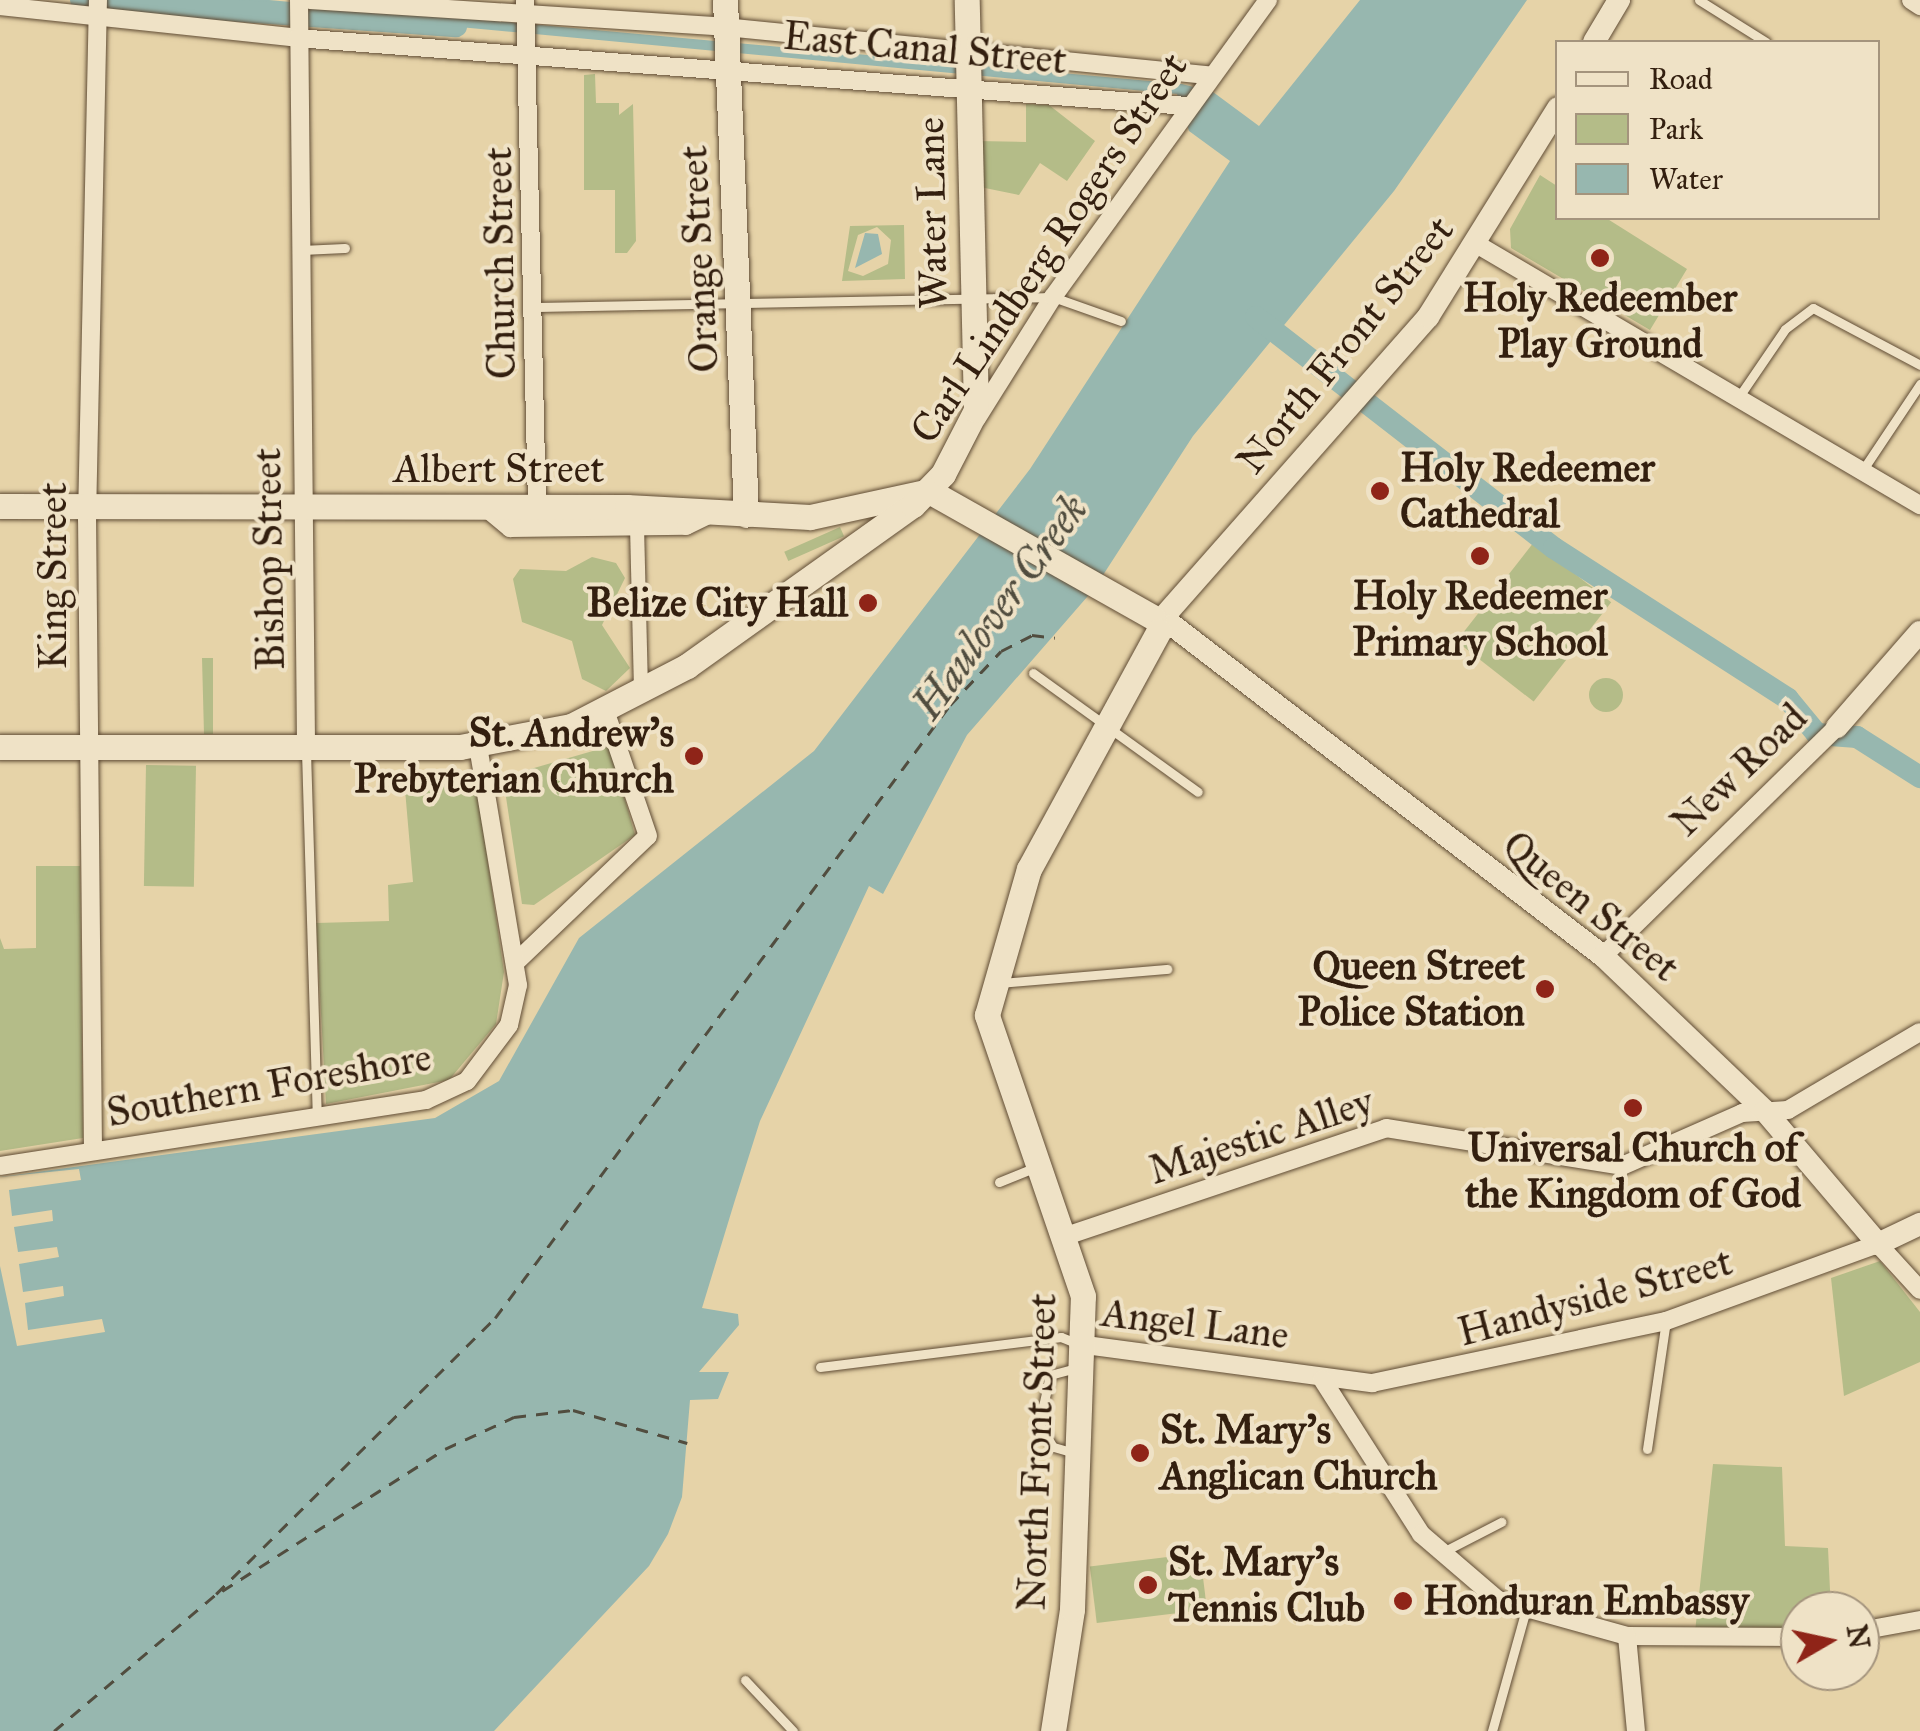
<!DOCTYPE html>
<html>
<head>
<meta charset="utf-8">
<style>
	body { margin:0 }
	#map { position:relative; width:1920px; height:1731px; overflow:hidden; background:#e6d3a8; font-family:"IM FELL Great Primer",serif }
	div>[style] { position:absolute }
	.green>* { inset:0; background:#b4bc88; transform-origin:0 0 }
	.round { border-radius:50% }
	.water>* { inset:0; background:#97b7af }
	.pier>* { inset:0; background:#e6d3a8 }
	.canal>* { height:22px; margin:-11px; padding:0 11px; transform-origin:11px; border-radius:11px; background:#97b7af }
	.ferry>* { height:2.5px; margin-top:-1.25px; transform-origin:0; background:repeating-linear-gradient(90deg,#514d3f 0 12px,transparent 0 22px) }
	.roads { filter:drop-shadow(0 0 2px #604c35) drop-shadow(0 0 2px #604c35) }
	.service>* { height:9px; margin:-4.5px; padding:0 4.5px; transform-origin:4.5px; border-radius:4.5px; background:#efe2c6 }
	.pedestrian>* { height:14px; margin:-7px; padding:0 7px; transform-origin:7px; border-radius:7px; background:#efe2c6 }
	.minor>* { height:18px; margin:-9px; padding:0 9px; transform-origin:9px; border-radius:9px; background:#efe2c6 }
	.tertiary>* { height:22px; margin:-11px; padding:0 11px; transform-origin:11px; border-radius:11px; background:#efe2c6 }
	.secondary>* { height:25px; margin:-12.5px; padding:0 12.5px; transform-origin:12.5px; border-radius:12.5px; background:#efe2c6 }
	.dots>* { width:28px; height:28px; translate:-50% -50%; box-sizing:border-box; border:5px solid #efe2c6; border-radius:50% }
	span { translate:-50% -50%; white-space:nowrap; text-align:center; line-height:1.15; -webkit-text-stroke:8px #efe2c6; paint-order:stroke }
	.street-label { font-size:40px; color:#331f0f }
	.poi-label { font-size:40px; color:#331f0f; font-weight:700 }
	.left { translate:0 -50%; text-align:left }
	.right { translate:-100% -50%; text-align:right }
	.water-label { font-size:42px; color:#514d3f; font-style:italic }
	.legend { position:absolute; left:1555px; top:40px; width:325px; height:180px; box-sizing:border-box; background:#efe2c6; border:2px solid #a4947d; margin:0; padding:12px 18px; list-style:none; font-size:30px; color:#331f0f }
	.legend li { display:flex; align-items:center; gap:20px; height:50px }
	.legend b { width:50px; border:2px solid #a4947d }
	.north { position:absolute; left:1780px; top:1591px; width:100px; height:100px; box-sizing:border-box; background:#efe2c6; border:2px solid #a4947d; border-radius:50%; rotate:81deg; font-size:28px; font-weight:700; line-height:40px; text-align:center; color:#331f0f }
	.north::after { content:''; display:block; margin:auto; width:35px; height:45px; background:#8f2418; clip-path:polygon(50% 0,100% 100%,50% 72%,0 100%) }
</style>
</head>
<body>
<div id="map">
	<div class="green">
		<div style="clip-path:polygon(595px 74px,596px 103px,619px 103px,619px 115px,633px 104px,636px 241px,627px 253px,615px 253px,615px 190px,584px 190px,584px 75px)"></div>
		<div style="clip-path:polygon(1026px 104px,1049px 105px,1095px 141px,1067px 181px,1040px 163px,1019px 195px,980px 187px,977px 141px,1026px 142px)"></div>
		<div style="clip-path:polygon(1540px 175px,1557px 186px,1558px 218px,1606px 218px,1687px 269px,1650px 330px,1511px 248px,1510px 229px)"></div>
		<div style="clip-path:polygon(evenodd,904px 225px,905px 279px,842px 281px,850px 226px,904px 225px,877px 227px,891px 240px,888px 264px,863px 276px,848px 271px,858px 235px,877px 227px)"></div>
		<div style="left:840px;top:527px;width:10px;height:61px;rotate:66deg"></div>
		<div style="left:1534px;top:542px;width:98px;height:126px;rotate:38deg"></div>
		<div style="clip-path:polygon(592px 557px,616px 563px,625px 578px,602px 625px,630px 668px,606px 691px,582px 679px,572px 641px,522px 622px,513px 579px,520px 569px,566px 571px)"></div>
		<div style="clip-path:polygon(202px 658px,213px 658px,213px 734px,204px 734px)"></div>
		<div class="round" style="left:1589px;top:678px;width:34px;height:34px"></div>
		<div style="clip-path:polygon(610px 746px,635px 835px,534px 905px,522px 904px,503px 777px)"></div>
		<div style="left:146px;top:765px;width:50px;height:121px;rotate:1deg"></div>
		<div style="clip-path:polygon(475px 773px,504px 972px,496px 1024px,449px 1080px,326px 1104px,316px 923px,389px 921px,388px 885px,413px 882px,404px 778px)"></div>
		<div style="clip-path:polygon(36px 866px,80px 866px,83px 1138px,0 1151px,0 938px,4px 949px,36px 948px)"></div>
		<div style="clip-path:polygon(1880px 1261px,1920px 1312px,1920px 1362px,1844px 1396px,1831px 1278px)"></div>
		<div style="clip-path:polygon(1713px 1464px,1782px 1467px,1785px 1546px,1828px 1548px,1831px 1611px,1800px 1611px,1800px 1627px,1695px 1632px)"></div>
		<div style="left:1200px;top:1553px;width:57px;height:111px;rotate:83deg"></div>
	</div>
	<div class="water">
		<div style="clip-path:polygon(171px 0,269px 0,1182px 84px,1213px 92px,1259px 126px,1360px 0,1527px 0,1394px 191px,1193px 436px,1094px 589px,967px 735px,883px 894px,869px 886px,760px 1121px,735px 1200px,702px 1308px,738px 1314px,739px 1325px,699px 1372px,729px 1372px,718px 1399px,690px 1400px,682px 1497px,668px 1534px,649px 1566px,494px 1731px,0 1731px,0 1177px,435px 1118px,499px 1081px,579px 938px,814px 751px,1030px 469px,1230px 161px,1189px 131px,1177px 94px)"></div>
		<div style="clip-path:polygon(865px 233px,878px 234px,882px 254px,855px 268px)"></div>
	</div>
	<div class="pier">
		<div style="clip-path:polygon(79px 1169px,81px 1180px,9px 1190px,12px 1216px,52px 1210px,53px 1221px,14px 1227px,18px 1252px,57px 1247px,59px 1257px,19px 1264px,23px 1292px,63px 1286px,64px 1296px,25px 1303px,28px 1330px,102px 1319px,105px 1332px,17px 1346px,0 1266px,0 1177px)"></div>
	</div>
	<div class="canal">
		<div style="left:81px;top:0;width:376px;rotate:4deg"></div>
		<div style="left:1256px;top:317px;width:377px;rotate:37.8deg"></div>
		<div style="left:1554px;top:548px;width:278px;rotate:32.8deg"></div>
		<div style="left:1788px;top:699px;width:45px;rotate:50.4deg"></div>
		<div style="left:1817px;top:734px;width:40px;rotate:4.3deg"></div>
		<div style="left:1857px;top:737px;width:75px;rotate:32.4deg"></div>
	</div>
	<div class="ferry">
		<div style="left:222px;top:1591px;width:264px;rotate:-32.5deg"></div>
		<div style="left:445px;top:1449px;width:76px;rotate:-24.9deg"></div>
		<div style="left:514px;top:1417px;width:59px;rotate:-6.8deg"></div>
		<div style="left:573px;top:1410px;width:119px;rotate:16.1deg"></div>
		<div style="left:54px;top:1731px;width:212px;rotate:-40.2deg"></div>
		<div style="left:216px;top:1594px;width:392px;rotate:-44.7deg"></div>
		<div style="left:495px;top:1318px;width:763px;rotate:-53.42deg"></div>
		<div style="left:950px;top:705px;width:74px;rotate:-46.6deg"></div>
		<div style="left:1001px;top:651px;width:35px;rotate:-27deg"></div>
		<div style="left:1032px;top:635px;width:23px;rotate:7deg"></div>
	</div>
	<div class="roads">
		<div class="service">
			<div style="left:1699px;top:0;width:79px;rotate:32.1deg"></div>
			<div style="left:301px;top:250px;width:44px;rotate:-2.6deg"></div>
			<div style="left:537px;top:307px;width:516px;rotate:-1.11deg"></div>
			<div style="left:1053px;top:297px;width:72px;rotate:19.4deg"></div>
			<div style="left:1738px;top:398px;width:83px;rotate:-55.7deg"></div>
			<div style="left:1785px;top:329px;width:35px;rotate:-37deg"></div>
			<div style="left:1813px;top:308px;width:121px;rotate:28deg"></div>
			<div style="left:1862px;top:471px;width:105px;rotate:-56.3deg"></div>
			<div style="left:1033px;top:673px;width:203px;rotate:35.8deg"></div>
			<div style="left:306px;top:751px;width:364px;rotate:88.3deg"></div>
			<div style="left:1000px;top:983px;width:168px;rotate:-4.8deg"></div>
			<div style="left:999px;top:1182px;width:38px;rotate:-22deg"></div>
			<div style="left:820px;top:1367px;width:243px;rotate:-7.1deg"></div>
			<div style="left:1061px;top:1337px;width:18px;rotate:22deg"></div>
			<div style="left:1647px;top:1449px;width:129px;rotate:-81.6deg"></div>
			<div style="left:1071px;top:1452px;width:19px;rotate:-164deg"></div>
			<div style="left:1053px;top:1447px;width:27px;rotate:-121deg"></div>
			<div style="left:1039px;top:1424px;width:50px;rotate:-77.3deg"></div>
			<div style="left:1050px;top:1375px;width:27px;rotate:-15deg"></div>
			<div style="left:1441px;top:1553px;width:68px;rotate:-27.3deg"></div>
			<div style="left:745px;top:1680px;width:70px;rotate:46.7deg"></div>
			<div style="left:1492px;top:1731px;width:123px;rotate:-74.4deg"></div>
		</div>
		<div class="pedestrian">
			<div style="left:637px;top:526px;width:164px;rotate:88.6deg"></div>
		</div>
		<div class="minor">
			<div style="left:299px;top:0;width:748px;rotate:89.46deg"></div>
			<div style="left:310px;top:0;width:416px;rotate:3.7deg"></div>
			<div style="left:725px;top:27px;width:486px;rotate:5.7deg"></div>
			<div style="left:525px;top:0;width:507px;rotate:88.64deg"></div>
			<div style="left:1911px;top:0;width:11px;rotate:34deg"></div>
			<div style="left:0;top:6px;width:299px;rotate:6.1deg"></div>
			<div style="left:297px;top:38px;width:893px;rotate:4.37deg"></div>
			<div style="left:1478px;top:245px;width:513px;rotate:30.47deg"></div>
			<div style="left:977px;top:418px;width:143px;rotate:-57.9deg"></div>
			<div style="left:1053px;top:297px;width:367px;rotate:-54.1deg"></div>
			<div style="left:485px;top:507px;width:33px;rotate:40deg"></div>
			<div style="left:510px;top:528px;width:176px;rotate:-0.7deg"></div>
			<div style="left:686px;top:526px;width:28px;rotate:-26deg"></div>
			<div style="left:1603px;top:956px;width:327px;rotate:-44.4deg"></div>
			<div style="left:516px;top:962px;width:182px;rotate:-43.7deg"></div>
			<div style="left:648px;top:836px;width:130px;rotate:-108.9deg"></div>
			<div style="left:93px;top:1151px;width:632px;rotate:-90.54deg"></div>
			<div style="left:87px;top:519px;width:519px;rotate:-88.79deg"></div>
			<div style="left:0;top:1166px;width:431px;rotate:-8.8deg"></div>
			<div style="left:426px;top:1100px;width:45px;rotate:-24.9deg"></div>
			<div style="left:467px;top:1081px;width:70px;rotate:-53.1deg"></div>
			<div style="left:509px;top:1025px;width:41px;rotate:-77.3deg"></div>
			<div style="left:518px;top:985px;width:243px;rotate:-99.5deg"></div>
			<div style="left:1066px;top:1236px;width:338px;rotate:-18.6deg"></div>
			<div style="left:1386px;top:1128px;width:239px;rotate:9.1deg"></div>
			<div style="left:1622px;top:1166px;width:131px;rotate:-23.8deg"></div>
			<div style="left:1742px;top:1113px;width:46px;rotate:-3.7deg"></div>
			<div style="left:1788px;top:1110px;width:153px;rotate:-30.6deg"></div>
			<div style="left:1078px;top:1344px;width:297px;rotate:7.6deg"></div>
			<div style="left:1372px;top:1383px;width:300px;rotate:-11.9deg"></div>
			<div style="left:1666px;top:1321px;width:226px;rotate:-20deg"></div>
			<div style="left:1878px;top:1244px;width:62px;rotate:47.6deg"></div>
			<div style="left:1322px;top:1379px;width:184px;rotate:57.4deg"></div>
			<div style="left:1421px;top:1534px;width:101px;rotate:40.6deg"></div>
			<div style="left:1498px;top:1600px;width:134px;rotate:15.6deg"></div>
			<div style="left:1627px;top:1636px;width:173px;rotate:0.3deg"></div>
			<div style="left:1860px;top:1631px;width:61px;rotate:-10.4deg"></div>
			<div style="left:1627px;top:1636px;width:95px;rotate:84.6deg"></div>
		</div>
		<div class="tertiary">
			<div style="left:1594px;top:42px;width:49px;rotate:-59.2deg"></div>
			<div style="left:1167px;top:613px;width:395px;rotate:-48.6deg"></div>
			<div style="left:1428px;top:317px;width:246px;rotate:-58.1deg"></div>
			<div style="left:1172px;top:625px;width:543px;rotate:37.52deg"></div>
			<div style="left:1603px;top:956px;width:224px;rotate:43.7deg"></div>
			<div style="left:1765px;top:1111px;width:175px;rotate:49.6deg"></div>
			<div style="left:1878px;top:1244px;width:47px;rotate:-25.5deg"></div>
			<div style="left:1837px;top:727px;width:126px;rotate:-48.9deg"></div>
		</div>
		<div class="secondary">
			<div style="left:725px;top:0;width:515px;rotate:87.66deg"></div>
			<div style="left:0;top:506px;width:627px;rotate:0.09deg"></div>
			<div style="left:627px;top:507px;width:183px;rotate:3.1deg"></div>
			<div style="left:810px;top:517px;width:122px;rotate:-12.3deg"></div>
			<div style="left:929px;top:491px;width:257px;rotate:29.4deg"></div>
			<div style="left:0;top:747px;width:460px"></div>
			<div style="left:460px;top:747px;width:113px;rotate:-10.7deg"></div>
			<div style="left:571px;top:726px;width:131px;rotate:-27.3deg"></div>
			<div style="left:687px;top:666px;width:277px;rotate:-35.5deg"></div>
			<div style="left:913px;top:505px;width:43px;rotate:-45.9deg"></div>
			<div style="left:943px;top:474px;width:72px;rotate:-62.7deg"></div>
			<div style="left:976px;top:410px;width:410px;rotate:-91.3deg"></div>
			<div style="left:1053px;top:1731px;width:123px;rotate:-81.1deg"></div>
			<div style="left:1072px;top:1609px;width:313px;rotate:-88deg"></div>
			<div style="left:1083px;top:1296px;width:297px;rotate:-108.9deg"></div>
			<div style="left:987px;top:1015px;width:152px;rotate:-74deg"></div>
			<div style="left:1029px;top:869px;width:271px;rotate:-61.4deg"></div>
		</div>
	</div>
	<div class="dots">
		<div style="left:1600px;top:258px;background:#8f2418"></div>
		<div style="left:1380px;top:491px;background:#8f2418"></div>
		<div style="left:1480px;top:556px;background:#8f2418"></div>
		<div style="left:868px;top:603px;background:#8f2418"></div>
		<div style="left:694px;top:756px;background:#8f2418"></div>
		<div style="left:1545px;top:989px;background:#8f2418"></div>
		<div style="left:1633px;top:1108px;background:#8f2418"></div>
		<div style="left:1140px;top:1453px;background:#8f2418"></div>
		<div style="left:1148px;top:1585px;background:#8f2418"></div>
		<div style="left:1403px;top:1601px;background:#8f2418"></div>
	</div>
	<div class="street-label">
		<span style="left:925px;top:48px;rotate:5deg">East Canal Street</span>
		<span style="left:932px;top:213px;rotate:-91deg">Water Lane</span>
		<span style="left:1049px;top:248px;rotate:-56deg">Carl Lindberg Rogers Street</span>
		<span style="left:699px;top:259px;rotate:-93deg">Orange Street</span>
		<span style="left:500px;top:263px;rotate:-91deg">Church Street</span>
		<span style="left:1345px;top:345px;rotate:-51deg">North Front Street</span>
		<span style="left:499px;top:469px">Albert Street</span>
		<span style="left:269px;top:559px;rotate:-91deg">Bishop Street</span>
		<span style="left:53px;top:576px;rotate:-90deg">King Street</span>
		<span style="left:1739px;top:770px;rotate:-44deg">New Road</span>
		<span style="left:1591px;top:906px;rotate:39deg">Queen Street</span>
		<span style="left:269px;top:1085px;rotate:-10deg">Southern Foreshore</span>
		<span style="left:1261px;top:1136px;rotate:-18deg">Majestic Alley</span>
		<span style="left:1595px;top:1297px;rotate:-15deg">Handyside Street</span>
		<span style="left:1195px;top:1324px;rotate:7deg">Angel Lane</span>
		<span style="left:1037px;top:1452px;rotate:-88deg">North Front Street</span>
	</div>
	<div class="poi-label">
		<span style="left:1600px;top:321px">Holy Redeember<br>Play Ground</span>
		<span class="left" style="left:1400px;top:491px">Holy Redeemer<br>Cathedral</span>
		<span style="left:1480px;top:619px">Holy Redeemer<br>Primary School</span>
		<span class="right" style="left:848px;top:603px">Belize City Hall</span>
		<span class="right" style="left:674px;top:756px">St. Andrew's<br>Prebyterian Church</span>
		<span class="right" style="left:1525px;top:989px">Queen Street<br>Police Station</span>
		<span style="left:1633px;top:1171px">Universal Church of<br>the Kingdom of God</span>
		<span class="left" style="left:1160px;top:1453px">St. Mary's<br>Anglican Church</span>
		<span class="left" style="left:1168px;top:1585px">St. Mary's<br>Tennis Club</span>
		<span class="left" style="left:1423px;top:1601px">Honduran Embassy</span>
	</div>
	<div class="water-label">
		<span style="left:1000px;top:607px;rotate:-54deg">Haulover Creek</span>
	</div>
	<ul class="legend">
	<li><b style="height:12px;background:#efe2c6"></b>Road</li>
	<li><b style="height:28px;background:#b4bc88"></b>Park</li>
	<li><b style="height:28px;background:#97b7af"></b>Water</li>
	</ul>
	<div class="north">N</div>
</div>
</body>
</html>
